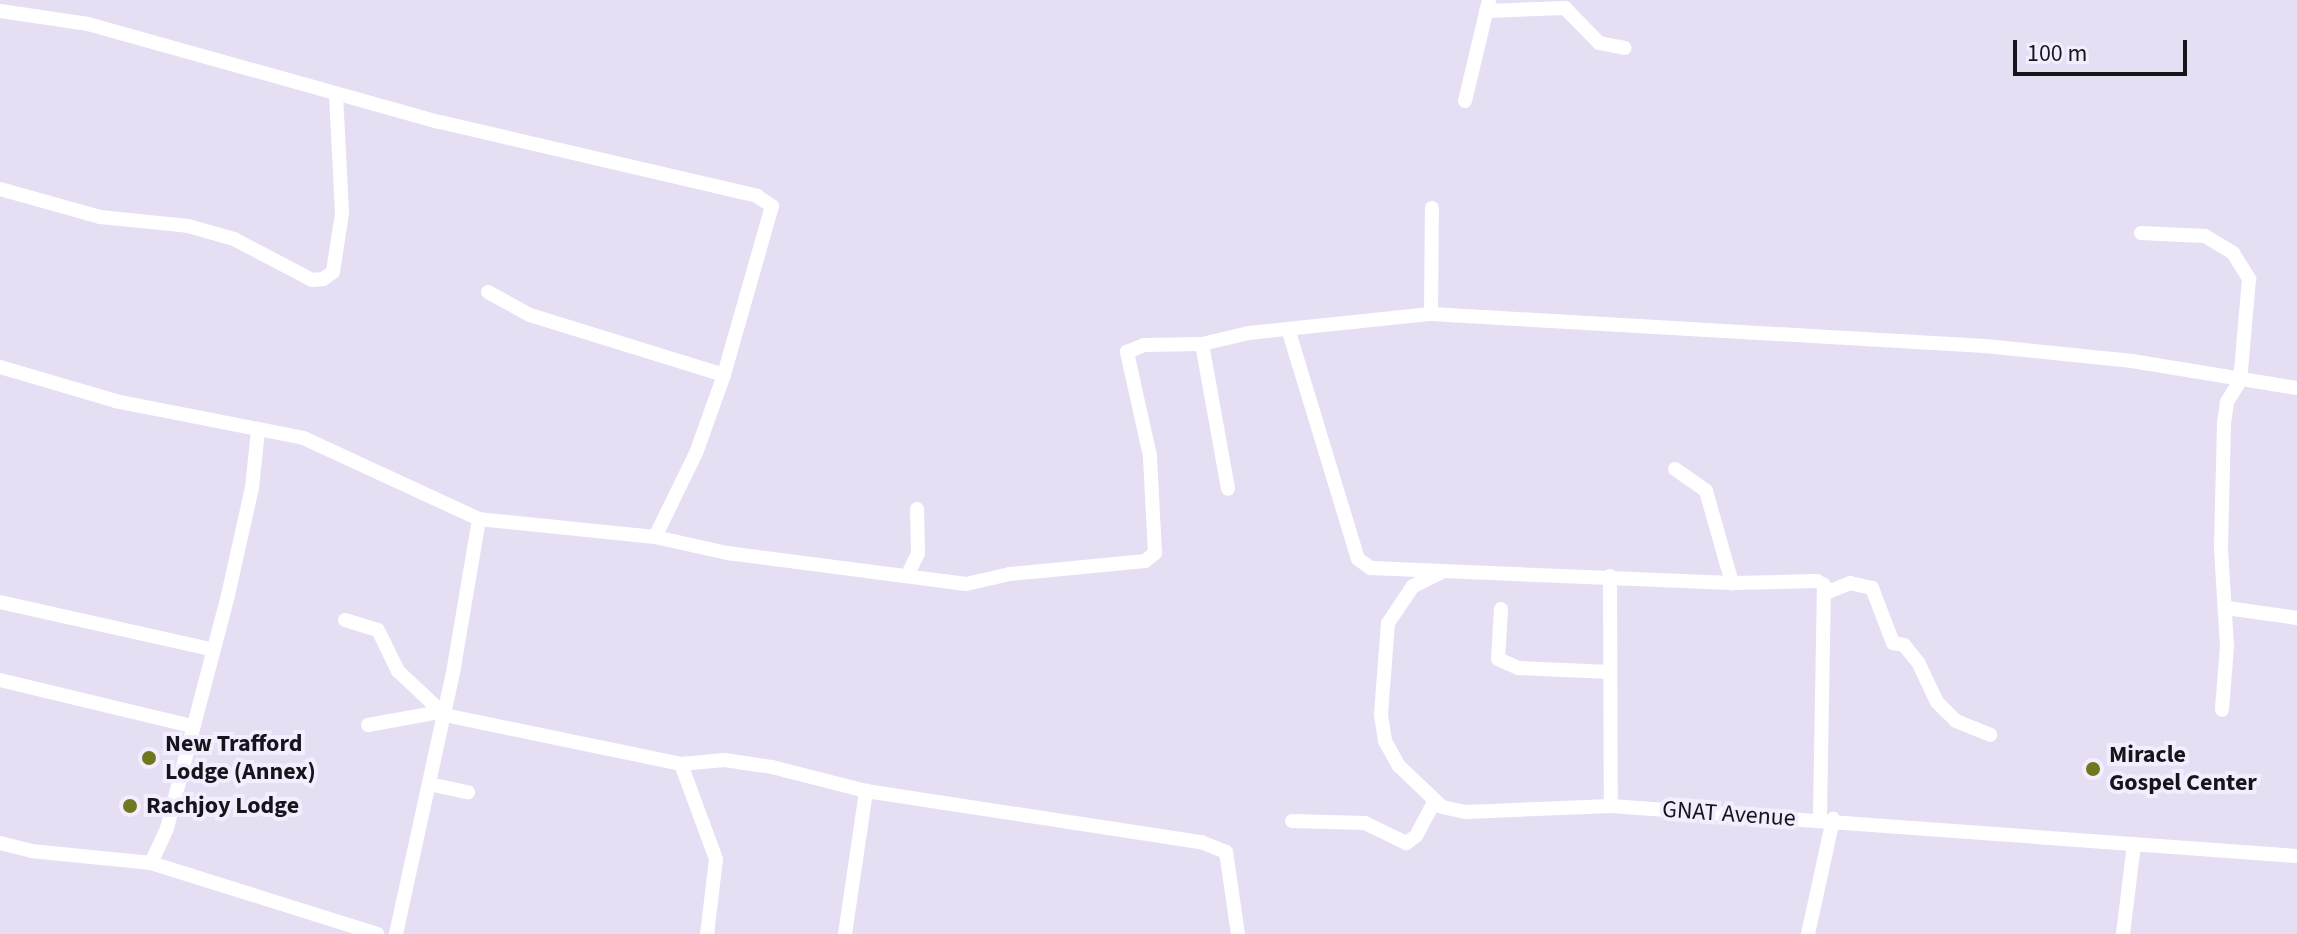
<!DOCTYPE html>
<html>
<head>
<meta charset="utf-8">
<style>
	body { margin:0 }
	#map { position:relative; width:2297px; height:934px; overflow:hidden; background:#e6dff4; font-family:"Source Sans 3",sans-serif }
	div>[style] { position:absolute }
	.minor>* { height:14px; margin:-7px; padding:0 7px; transform-origin:7px; border-radius:7px; background:#fff }
	.dots>* { width:22px; height:22px; translate:-50% -50%; box-sizing:border-box; border:4px solid #f3edfe; border-radius:50% }
	span { translate:-50% -50%; white-space:nowrap; text-align:center; line-height:1.15; -webkit-text-stroke:8px #f3edfe; paint-order:stroke }
	.poi-label { font-size:24px; color:#17151c; font-weight:700 }
	.left { translate:0 -50%; text-align:left }
	.street-label { font-size:24px; color:#17151c }
	.scale { position:absolute; left:2013px; top:40px; width:174px; height:36px; box-sizing:border-box; border:4px solid #17151c; border-top:0; padding-left:10px; font-size:24px; line-height:28px; white-space:nowrap; color:#17151c; -webkit-text-stroke:6px #f3edfe; paint-order:stroke }
</style>
</head>
<body>
<div id="map">
	<div class="minor">
		<div style="left:0;top:11px;width:89px;rotate:8.4deg"></div>
		<div style="left:88px;top:24px;width:365px;rotate:15.6deg"></div>
		<div style="left:440px;top:122px;width:326px;rotate:13.1deg"></div>
		<div style="left:757px;top:196px;width:18px;rotate:34deg"></div>
		<div style="left:772px;top:206px;width:176px;rotate:105.9deg"></div>
		<div style="left:724px;top:375px;width:83px;rotate:109.7deg"></div>
		<div style="left:696px;top:453px;width:93px;rotate:116deg"></div>
		<div style="left:655px;top:537px;width:177px;rotate:-174.2deg"></div>
		<div style="left:479px;top:519px;width:193px;rotate:-155.2deg"></div>
		<div style="left:304px;top:438px;width:192px;rotate:-168.9deg"></div>
		<div style="left:116px;top:401px;width:121px;rotate:-163.7deg"></div>
		<div style="left:1486px;top:11px;width:79px;rotate:-2.2deg"></div>
		<div style="left:1565px;top:8px;width:49px;rotate:45.8deg"></div>
		<div style="left:1599px;top:43px;width:26px;rotate:11deg"></div>
		<div style="left:1465px;top:101px;width:104px;rotate:-76.6deg"></div>
		<div style="left:0;top:189px;width:104px;rotate:15.6deg"></div>
		<div style="left:100px;top:217px;width:88px;rotate:5.8deg"></div>
		<div style="left:188px;top:226px;width:48px;rotate:15.8deg"></div>
		<div style="left:234px;top:239px;width:88px;rotate:27.7deg"></div>
		<div style="left:312px;top:280px;width:11px;rotate:-5deg"></div>
		<div style="left:323px;top:279px;width:12px;rotate:-35deg"></div>
		<div style="left:333px;top:272px;width:60px;rotate:-81.3deg"></div>
		<div style="left:342px;top:213px;width:118px;rotate:-92.9deg"></div>
		<div style="left:2141px;top:233px;width:64px;rotate:2.7deg"></div>
		<div style="left:2205px;top:236px;width:33px;rotate:31deg"></div>
		<div style="left:2233px;top:253px;width:31px;rotate:58deg"></div>
		<div style="left:2249px;top:279px;width:102px;rotate:95deg"></div>
		<div style="left:2240px;top:381px;width:25px;rotate:122deg"></div>
		<div style="left:2227px;top:402px;width:22px;rotate:98deg"></div>
		<div style="left:2224px;top:424px;width:125px;rotate:91.4deg"></div>
		<div style="left:2221px;top:549px;width:97px;rotate:86.5deg"></div>
		<div style="left:2227px;top:646px;width:64px;rotate:94.5deg"></div>
		<div style="left:488px;top:292px;width:48px;rotate:28.7deg"></div>
		<div style="left:530px;top:315px;width:203px;rotate:17.2deg"></div>
		<div style="left:1431px;top:314px;width:106px;rotate:-89.5deg"></div>
		<div style="left:1289px;top:332px;width:237px;rotate:73.1deg"></div>
		<div style="left:1358px;top:559px;width:16px;rotate:35deg"></div>
		<div style="left:1371px;top:568px;width:361px;rotate:2.4deg"></div>
		<div style="left:1732px;top:583px;width:85px;rotate:-1.3deg"></div>
		<div style="left:1817px;top:581px;width:8px;rotate:30deg"></div>
		<div style="left:1824px;top:585px;width:235px;rotate:91deg"></div>
		<div style="left:1202px;top:344px;width:147px;rotate:79.8deg"></div>
		<div style="left:1675px;top:469px;width:38px;rotate:35deg"></div>
		<div style="left:1706px;top:491px;width:96px;rotate:74.2deg"></div>
		<div style="left:655px;top:537px;width:74px;rotate:12.5deg"></div>
		<div style="left:727px;top:553px;width:241px;rotate:7.4deg"></div>
		<div style="left:966px;top:584px;width:45px;rotate:-12.8deg"></div>
		<div style="left:1010px;top:574px;width:136px;rotate:-5.5deg"></div>
		<div style="left:1145px;top:561px;width:13px;rotate:-39deg"></div>
		<div style="left:1155px;top:553px;width:97px;rotate:-93deg"></div>
		<div style="left:1150px;top:456px;width:107px;rotate:-102.5deg"></div>
		<div style="left:1127px;top:352px;width:18px;rotate:-22deg"></div>
		<div style="left:1144px;top:345px;width:58px;rotate:-1deg"></div>
		<div style="left:1202px;top:344px;width:48px;rotate:-13.2deg"></div>
		<div style="left:1249px;top:333px;width:183px;rotate:-6deg"></div>
		<div style="left:1431px;top:314px;width:555px;rotate:3.31deg"></div>
		<div style="left:1985px;top:346px;width:148px;rotate:5.8deg"></div>
		<div style="left:2132px;top:361px;width:167px;rotate:9.3deg"></div>
		<div style="left:1440px;top:573px;width:30px;rotate:154deg"></div>
		<div style="left:1413px;top:586px;width:45px;rotate:124deg"></div>
		<div style="left:1388px;top:623px;width:92px;rotate:94.4deg"></div>
		<div style="left:1381px;top:715px;width:26px;rotate:81deg"></div>
		<div style="left:1385px;top:741px;width:29px;rotate:61deg"></div>
		<div style="left:1399px;top:766px;width:59px;rotate:43.6deg"></div>
		<div style="left:1442px;top:807px;width:25px;rotate:12deg"></div>
		<div style="left:1466px;top:812px;width:145px;rotate:-2.4deg"></div>
		<div style="left:1611px;top:806px;width:688px;rotate:4.17deg"></div>
		<div style="left:907px;top:576px;width:25px;rotate:-64deg"></div>
		<div style="left:918px;top:553px;width:44px;rotate:-91.3deg"></div>
		<div style="left:1610px;top:576px;width:230px;rotate:89.8deg"></div>
		<div style="left:1828px;top:592px;width:24px;rotate:-22deg"></div>
		<div style="left:1850px;top:583px;width:23px;rotate:13deg"></div>
		<div style="left:1872px;top:588px;width:59px;rotate:69.1deg"></div>
		<div style="left:1893px;top:643px;width:11px;rotate:10deg"></div>
		<div style="left:1904px;top:645px;width:22px;rotate:51deg"></div>
		<div style="left:1918px;top:662px;width:44px;rotate:64.6deg"></div>
		<div style="left:1937px;top:702px;width:27px;rotate:45deg"></div>
		<div style="left:1956px;top:721px;width:37px;rotate:22deg"></div>
		<div style="left:0;top:602px;width:219px;rotate:12.6deg"></div>
		<div style="left:2227px;top:608px;width:71px;rotate:8.1deg"></div>
		<div style="left:1501px;top:609px;width:50px;rotate:93.4deg"></div>
		<div style="left:1498px;top:659px;width:22px;rotate:24deg"></div>
		<div style="left:1518px;top:668px;width:92px;rotate:2.5deg"></div>
		<div style="left:345px;top:620px;width:34px;rotate:17deg"></div>
		<div style="left:378px;top:630px;width:46px;rotate:64deg"></div>
		<div style="left:398px;top:671px;width:63px;rotate:43.1deg"></div>
		<div style="left:0;top:680px;width:197px;rotate:13.5deg"></div>
		<div style="left:368px;top:725px;width:68px;rotate:-10.2deg"></div>
		<div style="left:435px;top:713px;width:251px;rotate:11.7deg"></div>
		<div style="left:681px;top:764px;width:44px;rotate:-5.2deg"></div>
		<div style="left:725px;top:760px;width:48px;rotate:8.5deg"></div>
		<div style="left:772px;top:767px;width:97px;rotate:14.3deg"></div>
		<div style="left:866px;top:791px;width:339px;rotate:8.7deg"></div>
		<div style="left:1201px;top:842px;width:27px;rotate:22deg"></div>
		<div style="left:1226px;top:852px;width:83px;rotate:81.7deg"></div>
		<div style="left:681px;top:764px;width:101px;rotate:69.8deg"></div>
		<div style="left:716px;top:859px;width:76px;rotate:96.8deg"></div>
		<div style="left:429px;top:784px;width:40px;rotate:12deg"></div>
		<div style="left:1292px;top:821px;width:73px;rotate:1.6deg"></div>
		<div style="left:1365px;top:823px;width:46px;rotate:26deg"></div>
		<div style="left:1406px;top:843px;width:12px;rotate:-35deg"></div>
		<div style="left:1416px;top:836px;width:40px;rotate:-62deg"></div>
		<div style="left:0;top:843px;width:32px;rotate:14deg"></div>
		<div style="left:31px;top:851px;width:121px;rotate:5.7deg"></div>
		<div style="left:151px;top:863px;width:237px;rotate:17.4deg"></div>
		<div style="left:151px;top:863px;width:38px;rotate:-65deg"></div>
		<div style="left:167px;top:828px;width:241px;rotate:-75.3deg"></div>
		<div style="left:228px;top:595px;width:110px;rotate:-77.4deg"></div>
		<div style="left:252px;top:488px;width:57px;rotate:-84deg"></div>
		<div style="left:396px;top:934px;width:273px;rotate:-77.7deg"></div>
		<div style="left:454px;top:667px;width:150px;rotate:-80.4deg"></div>
		<div style="left:845px;top:934px;width:145px;rotate:-81.6deg"></div>
		<div style="left:1808px;top:934px;width:118px;rotate:-77.7deg"></div>
		<div style="left:2123px;top:934px;width:90px;rotate:-83deg"></div>
	</div>
	<div class="dots">
		<div style="left:149px;top:758px;background:#707721"></div>
		<div style="left:2093px;top:769px;background:#707721"></div>
		<div style="left:130px;top:806px;background:#707721"></div>
	</div>
	<div class="poi-label">
		<span class="left" style="left:165px;top:758px">New Trafford<br>Lodge (Annex)</span>
		<span class="left" style="left:2109px;top:769px">Miracle<br>Gospel Center</span>
		<span class="left" style="left:146px;top:806px">Rachjoy Lodge</span>
	</div>
	<div class="street-label">
		<span style="left:1729px;top:814px;rotate:4deg">GNAT Avenue</span>
	</div>
	<div class="scale">100 m</div>
</div>
</body>
</html>
